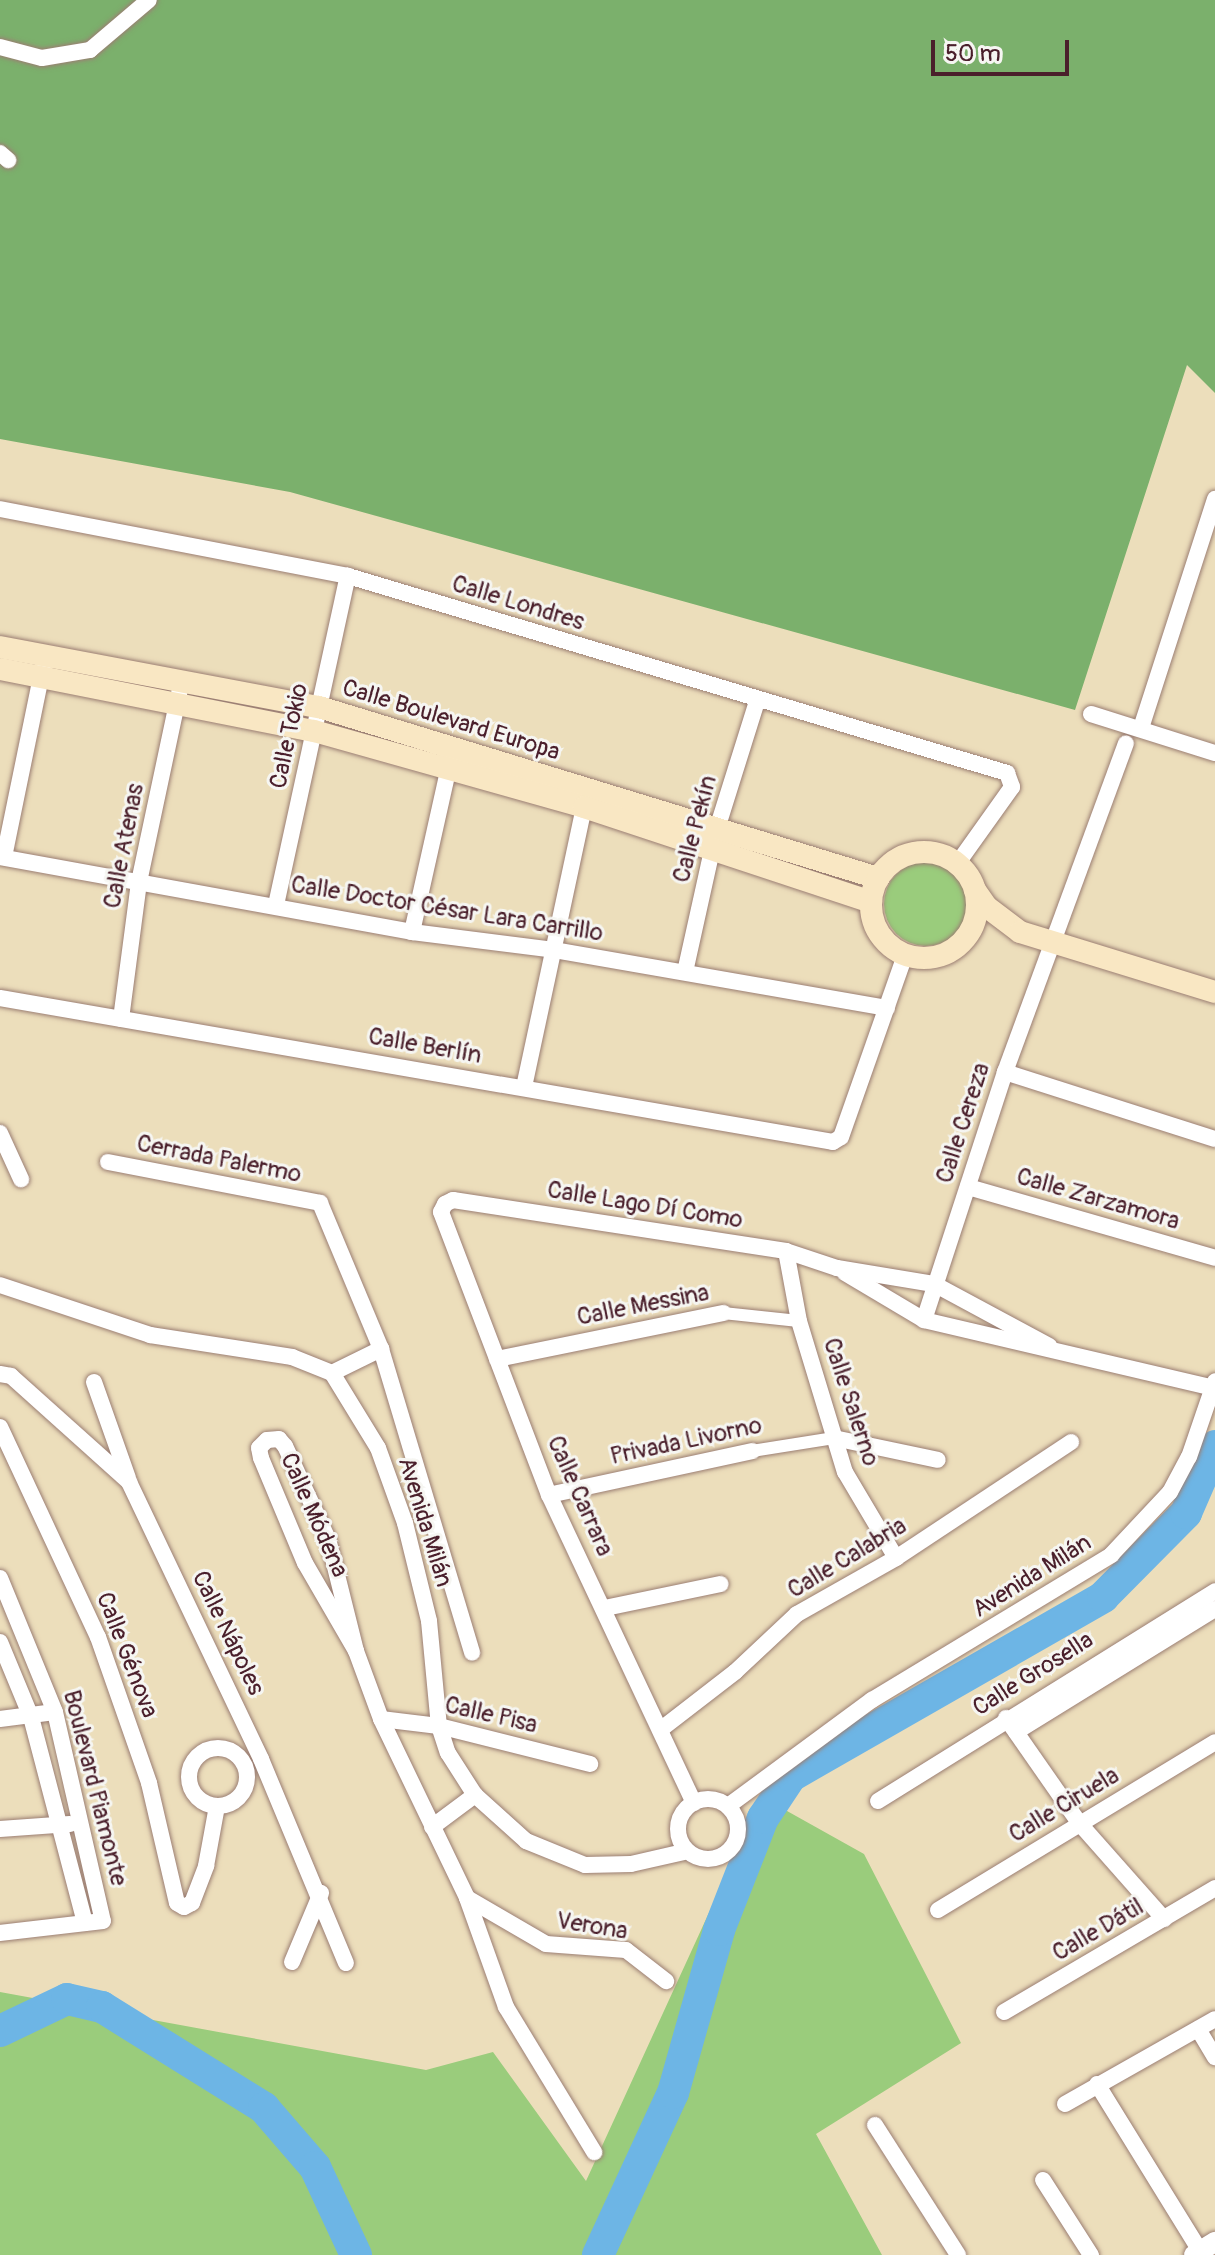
<!DOCTYPE html>
<html>
<head>
<meta charset="utf-8">
<style>
	body { margin:0 }
	#map { position:relative; width:1215px; height:2255px; overflow:hidden; background:#ecdebb; font-family:Pangolin,sans-serif }
	div>[style] { position:absolute }
	.green>* { inset:0; background:#9acc7c }
	.round { border-radius:50% }
	.forest>* { inset:0; background:#7bb06c }
	.river>* { height:32px; margin:-16px; padding:0 16px; transform-origin:16px; border-radius:16px; background:#6db5e5 }
	.roads { filter:drop-shadow(0 0 2px #9b7e73) drop-shadow(0 0 2px #9b7e73) }
	.pedestrian>* { height:12px; margin:-6px; padding:0 6px; transform-origin:6px; border-radius:6px; background:#fff }
	.minor>* { height:16px; margin:-8px; padding:0 8px; transform-origin:8px; border-radius:8px; background:#fff }
	.minor>.ring { margin:-8px; padding:0; box-sizing:content-box; background:none; border:16px solid #fff; border-radius:50% }
	.tertiary>* { height:20px; margin:-10px; padding:0 10px; transform-origin:10px; border-radius:10px; background:#fff }
	.secondary>* { height:22px; margin:-11px; padding:0 11px; transform-origin:11px; border-radius:11px; background:#f9e7c3 }
	.secondary>.ring { margin:-11px; padding:0; box-sizing:content-box; background:none; border:22px solid #f9e7c3; border-radius:50% }
	span { translate:-50% -50%; white-space:nowrap; text-align:center; line-height:1.15; -webkit-text-stroke:6px #f6f6f2; paint-order:stroke }
	.street-label { font-size:24px; color:#4a1f2b }
	.scale { position:absolute; left:931px; top:40px; width:138px; height:36px; box-sizing:border-box; border:4px solid #4a1f2b; border-top:0; padding-left:10px; font-size:24px; line-height:28px; white-space:nowrap; color:#4a1f2b; -webkit-text-stroke:6px #f6f6f2; paint-order:stroke }
</style>
</head>
<body>
<div id="map">
	<div class="green">
		<div class="round" style="left:884px;top:862px;width:84px;height:84px"></div>
		<div style="clip-path:polygon(762px 1797px,864px 1854px,961px 2043px,816px 2134px,882px 2255px,0 2255px,0 1992px,426px 2070px,493px 2052px,586px 2181px)"></div>
	</div>
	<div class="forest">
		<div style="clip-path:polygon(0 0,1215px 0,1215px 393px,1187px 365px,1075px 710px,290px 492px,0 439px)"></div>
	</div>
	<div class="river">
		<div style="left:0;top:2031px;width:74px;rotate:-25.5deg"></div>
		<div style="left:67px;top:1999px;width:36px;rotate:13deg"></div>
		<div style="left:102px;top:2007px;width:191px;rotate:31.9deg"></div>
		<div style="left:264px;top:2108px;width:78px;rotate:49.2deg"></div>
		<div style="left:315px;top:2167px;width:97px;rotate:65deg"></div>
		<div style="left:598px;top:2255px;width:179px;rotate:-65.2deg"></div>
		<div style="left:673px;top:2093px;width:169px;rotate:-74.2deg"></div>
		<div style="left:719px;top:1930px;width:120px;rotate:-68.6deg"></div>
		<div style="left:763px;top:1818px;width:50px;rotate:-56.3deg"></div>
		<div style="left:791px;top:1776px;width:360px;rotate:-29.8deg"></div>
		<div style="left:1103px;top:1597px;width:118px;rotate:-45.3deg"></div>
		<div style="left:1186px;top:1513px;width:73px;rotate:-66.6deg"></div>
	</div>
	<div class="roads">
		<div class="pedestrian">
			<div style="left:723px;top:1313px;width:76px;rotate:6deg"></div>
			<div style="left:752px;top:1451px;width:83px;rotate:-9deg"></div>
		</div>
		<div class="minor">
			<div style="left:0;top:47px;width:43px;rotate:14.7deg"></div>
			<div style="left:42px;top:58px;width:49px;rotate:-9.5deg"></div>
			<div style="left:90px;top:50px;width:77px;rotate:-40.3deg"></div>
			<div style="left:0;top:153px;width:11px;rotate:41deg"></div>
			<div style="left:0;top:509px;width:354px;rotate:10.9deg"></div>
			<div style="left:348px;top:576px;width:688px;rotate:16.64deg"></div>
			<div style="left:1007px;top:773px;width:15px;rotate:70deg"></div>
			<div style="left:1012px;top:787px;width:95px;rotate:125.5deg"></div>
			<div style="left:1091px;top:714px;width:130px;rotate:17.5deg"></div>
			<div style="left:1141px;top:728px;width:241px;rotate:-72.1deg"></div>
			<div style="left:0;top:857px;width:419px;rotate:10.3deg"></div>
			<div style="left:412px;top:932px;width:143px;rotate:7.2deg"></div>
			<div style="left:554px;top:950px;width:338px;rotate:9.9deg"></div>
			<div style="left:4px;top:857px;width:194px;rotate:-78.4deg"></div>
			<div style="left:276px;top:905px;width:337px;rotate:-77.7deg"></div>
			<div style="left:412px;top:932px;width:174px;rotate:-77.4deg"></div>
			<div style="left:685px;top:972px;width:143px;rotate:-77.5deg"></div>
			<div style="left:716px;top:832px;width:137px;rotate:-72.6deg"></div>
			<div style="left:0;top:998px;width:845px;rotate:9.81deg"></div>
			<div style="left:833px;top:1142px;width:9px;rotate:-32deg"></div>
			<div style="left:841px;top:1137px;width:193px;rotate:-70.6deg"></div>
			<div style="left:121px;top:1019px;width:138px;rotate:-82.5deg"></div>
			<div style="left:139px;top:882px;width:202px;rotate:-78deg"></div>
			<div style="left:1005px;top:1072px;width:220px;rotate:17.7deg"></div>
			<div style="left:524px;top:1087px;width:295px;rotate:-77.9deg"></div>
			<div style="left:0;top:1133px;width:51px;rotate:65.5deg"></div>
			<div style="left:108px;top:1162px;width:216px;rotate:10.9deg"></div>
			<div style="left:320px;top:1203px;width:158px;rotate:67.3deg"></div>
			<div style="left:381px;top:1349px;width:317px;rotate:73.3deg"></div>
			<div style="left:968px;top:1187px;width:257px;rotate:16deg"></div>
			<div style="left:786px;top:1251px;width:71px;rotate:79.5deg"></div>
			<div style="left:799px;top:1321px;width:158px;rotate:73.1deg"></div>
			<div style="left:845px;top:1472px;width:100px;rotate:59.3deg"></div>
			<div style="left:845px;top:1273px;width:92px;rotate:30.7deg"></div>
			<div style="left:924px;top:1320px;width:297px;rotate:13.2deg"></div>
			<div style="left:0;top:1285px;width:158px;rotate:18.4deg"></div>
			<div style="left:150px;top:1335px;width:144px;rotate:8.8deg"></div>
			<div style="left:292px;top:1357px;width:43px;rotate:21.8deg"></div>
			<div style="left:332px;top:1373px;width:88px;rotate:58.5deg"></div>
			<div style="left:378px;top:1448px;width:80px;rotate:70.2deg"></div>
			<div style="left:405px;top:1523px;width:101px;rotate:76.2deg"></div>
			<div style="left:429px;top:1621px;width:105px;rotate:84.6deg"></div>
			<div style="left:439px;top:1726px;width:28px;rotate:72deg"></div>
			<div style="left:448px;top:1753px;width:50px;rotate:57.3deg"></div>
			<div style="left:475px;top:1795px;width:69px;rotate:42deg"></div>
			<div style="left:526px;top:1841px;width:64px;rotate:22.1deg"></div>
			<div style="left:585px;top:1865px;width:46px;rotate:-1.2deg"></div>
			<div style="left:631px;top:1864px;width:58px;rotate:-12.8deg"></div>
			<div style="left:924px;top:1320px;width:261px;rotate:-71.9deg"></div>
			<div style="left:1005px;top:1072px;width:350px;rotate:-69.8deg"></div>
			<div style="left:497px;top:1359px;width:231px;rotate:-11.5deg"></div>
			<div style="left:332px;top:1373px;width:55px;rotate:-26.1deg"></div>
			<div style="left:0;top:1374px;width:11px;rotate:10deg"></div>
			<div style="left:11px;top:1376px;width:159px;rotate:41.9deg"></div>
			<div style="left:129px;top:1482px;width:307px;rotate:64.5deg"></div>
			<div style="left:261px;top:1759px;width:221px;rotate:67.4deg"></div>
			<div style="left:94px;top:1382px;width:102px;rotate:70.5deg"></div>
			<div style="left:0;top:1427px;width:232px;rotate:65deg"></div>
			<div style="left:98px;top:1637px;width:155px;rotate:70.7deg"></div>
			<div style="left:149px;top:1783px;width:123px;rotate:76.9deg"></div>
			<div style="left:177px;top:1903px;width:8px;rotate:30deg"></div>
			<div style="left:184px;top:1907px;width:9px;rotate:-27deg"></div>
			<div style="left:192px;top:1903px;width:40px;rotate:-69deg"></div>
			<div style="left:206px;top:1866px;width:61px;rotate:-79.6deg"></div>
			<div style="left:834px;top:1438px;width:106px;rotate:11.9deg"></div>
			<div style="left:549px;top:1495px;width:208px;rotate:-12.2deg"></div>
			<div style="left:0;top:1578px;width:145px;rotate:67.7deg"></div>
			<div style="left:55px;top:1712px;width:214px;rotate:77.1deg"></div>
			<div style="left:103px;top:1921px;width:104px;rotate:173.4deg"></div>
			<div style="left:605px;top:1608px;width:118px;rotate:-11.7deg"></div>
			<div style="left:0;top:1642px;width:81px;rotate:67.5deg"></div>
			<div style="left:31px;top:1717px;width:213px;rotate:75.3deg"></div>
			<div style="left:356px;top:1651px;width:115px;rotate:-104deg"></div>
			<div style="left:328px;top:1539px;width:102px;rotate:-114.8deg"></div>
			<div style="left:285px;top:1446px;width:9px;rotate:-131deg"></div>
			<div style="left:279px;top:1439px;width:12px;rotate:175deg"></div>
			<div style="left:267px;top:1440px;width:11px;rotate:135deg"></div>
			<div style="left:259px;top:1448px;width:10px;rotate:79deg"></div>
			<div style="left:261px;top:1458px;width:114px;rotate:67.3deg"></div>
			<div style="left:305px;top:1563px;width:102px;rotate:59.9deg"></div>
			<div style="left:356px;top:1651px;width:72px;rotate:69.8deg"></div>
			<div style="left:381px;top:1719px;width:199px;rotate:64.3deg"></div>
			<div style="left:467px;top:1898px;width:116px;rotate:70.3deg"></div>
			<div style="left:506px;top:2007px;width:170px;rotate:58.7deg"></div>
			<div style="left:1006px;top:1718px;width:129px;rotate:55.1deg"></div>
			<div style="left:1080px;top:1824px;width:127px;rotate:48.5deg"></div>
			<div style="left:0;top:1719px;width:55px;rotate:-7.3deg"></div>
			<div style="left:381px;top:1719px;width:58px;rotate:6.9deg"></div>
			<div style="left:439px;top:1726px;width:156px;rotate:14.1deg"></div>
			<div style="left:660px;top:1730px;width:95px;rotate:-37.7deg"></div>
			<div style="left:735px;top:1672px;width:85px;rotate:-43.1deg"></div>
			<div style="left:797px;top:1614px;width:114px;rotate:-29.5deg"></div>
			<div style="left:896px;top:1558px;width:210px;rotate:-33.5deg"></div>
			<div style="left:1016px;top:1732px;width:234px;rotate:-31.7deg"></div>
			<div class="ring" style="left:189px;top:1748px;width:42px;height:42px"></div>
			<div class="ring" style="left:678px;top:1799px;width:44px;height:44px"></div>
			<div style="left:878px;top:1801px;width:397px;rotate:-31.9deg"></div>
			<div style="left:694px;top:1803px;width:340px;rotate:-115.2deg"></div>
			<div style="left:549px;top:1495px;width:303px;rotate:-110.9deg"></div>
			<div style="left:441px;top:1212px;width:9px;rotate:-63deg"></div>
			<div style="left:445px;top:1204px;width:9px;rotate:-27deg"></div>
			<div style="left:453px;top:1200px;width:337px;rotate:8.7deg"></div>
			<div style="left:786px;top:1251px;width:54px;rotate:18.4deg"></div>
			<div style="left:837px;top:1268px;width:98px;rotate:9.4deg"></div>
			<div style="left:934px;top:1284px;width:131px;rotate:28.3deg"></div>
			<div style="left:728px;top:1806px;width:179px;rotate:-36.4deg"></div>
			<div style="left:872px;top:1700px;width:280px;rotate:-31.2deg"></div>
			<div style="left:1111px;top:1555px;width:86px;rotate:-46.9deg"></div>
			<div style="left:1170px;top:1492px;width:40px;rotate:-62deg"></div>
			<div style="left:1189px;top:1457px;width:80px;rotate:-71.1deg"></div>
			<div style="left:432px;top:1827px;width:54px;rotate:-36.7deg"></div>
			<div style="left:0;top:1829px;width:70px;rotate:-4.1deg"></div>
			<div style="left:467px;top:1898px;width:91px;rotate:30.2deg"></div>
			<div style="left:546px;top:1944px;width:80px;rotate:4.3deg"></div>
			<div style="left:626px;top:1950px;width:51px;rotate:37.8deg"></div>
			<div style="left:938px;top:1910px;width:324px;rotate:-31.2deg"></div>
			<div style="left:292px;top:1962px;width:75px;rotate:-67.2deg"></div>
			<div style="left:1004px;top:2012px;width:245px;rotate:-30.4deg"></div>
			<div style="left:1198px;top:2029px;width:33px;rotate:59deg"></div>
			<div style="left:1097px;top:2084px;width:196px;rotate:58.3deg"></div>
			<div style="left:1065px;top:2104px;width:172px;rotate:-29.5deg"></div>
			<div style="left:875px;top:2125px;width:154px;rotate:57.4deg"></div>
			<div style="left:1043px;top:2180px;width:89px;rotate:57.4deg"></div>
		</div>
		<div class="tertiary">
			<div style="left:1194px;top:2255px;width:25px;rotate:-32deg"></div>
		</div>
		<div class="secondary">
			<div style="left:0;top:647px;width:325px;rotate:10.7deg"></div>
			<div style="left:319px;top:707px;width:585px;rotate:17.01deg"></div>
			<div style="left:0;top:669px;width:320px;rotate:11.2deg"></div>
			<div style="left:314px;top:731px;width:280px;rotate:15.7deg"></div>
			<div style="left:584px;top:807px;width:302px;rotate:18.3deg"></div>
			<div class="ring" style="left:871px;top:852px;width:84px;height:84px"></div>
			<div style="left:975px;top:890px;width:21px;rotate:55deg"></div>
			<div style="left:987px;top:907px;width:41px;rotate:37.1deg"></div>
			<div style="left:1020px;top:932px;width:204px;rotate:17.1deg"></div>
		</div>
	</div>
	<div class="street-label">
		<span style="left:518px;top:603px;rotate:17deg">Calle Londres</span>
		<span style="left:451px;top:720px;rotate:17deg">Calle Boulevard Europa</span>
		<span style="left:289px;top:736px;rotate:-78deg">Calle Tokio</span>
		<span style="left:695px;top:829px;rotate:-75deg">Calle Pekín</span>
		<span style="left:124px;top:846px;rotate:-79deg">Calle Atenas</span>
		<span style="left:447px;top:909px;rotate:9deg">Calle Doctor César Lara Carrillo</span>
		<span style="left:425px;top:1046px;rotate:10deg">Calle Berlín</span>
		<span style="left:963px;top:1123px;rotate:-72deg">Calle Cereza</span>
		<span style="left:219px;top:1159px;rotate:11deg">Cerrada Palermo</span>
		<span style="left:1098px;top:1199px;rotate:16deg">Calle Zarzamora</span>
		<span style="left:645px;top:1205px;rotate:9deg">Calle Lago Dí Como</span>
		<span style="left:643px;top:1305px;rotate:-11deg">Calle Messina</span>
		<span style="left:851px;top:1402px;rotate:72deg">Calle Salerno</span>
		<span style="left:686px;top:1441px;rotate:-12deg">Privada Livorno</span>
		<span style="left:580px;top:1496px;rotate:66deg">Calle Carrara</span>
		<span style="left:314px;top:1515px;rotate:66deg">Calle Módena</span>
		<span style="left:425px;top:1522px;rotate:73deg">Avenida Milán</span>
		<span style="left:847px;top:1558px;rotate:-31deg">Calle Calabria</span>
		<span style="left:1032px;top:1576px;rotate:-32deg">Avenida Milán</span>
		<span style="left:228px;top:1633px;rotate:64deg">Calle Nápoles</span>
		<span style="left:127px;top:1655px;rotate:69deg">Calle Génova</span>
		<span style="left:1033px;top:1674px;rotate:-32deg">Calle Grosella</span>
		<span style="left:491px;top:1715px;rotate:13deg">Calle Pisa</span>
		<span style="left:95px;top:1788px;rotate:76deg">Boulevard Piamonte</span>
		<span style="left:1064px;top:1805px;rotate:-31deg">Calle Ciruela</span>
		<span style="left:592px;top:1926px;rotate:9deg">Verona</span>
		<span style="left:1098px;top:1930px;rotate:-30deg">Calle Dátil</span>
	</div>
	<div class="scale">50 m</div>
</div>
</body>
</html>
